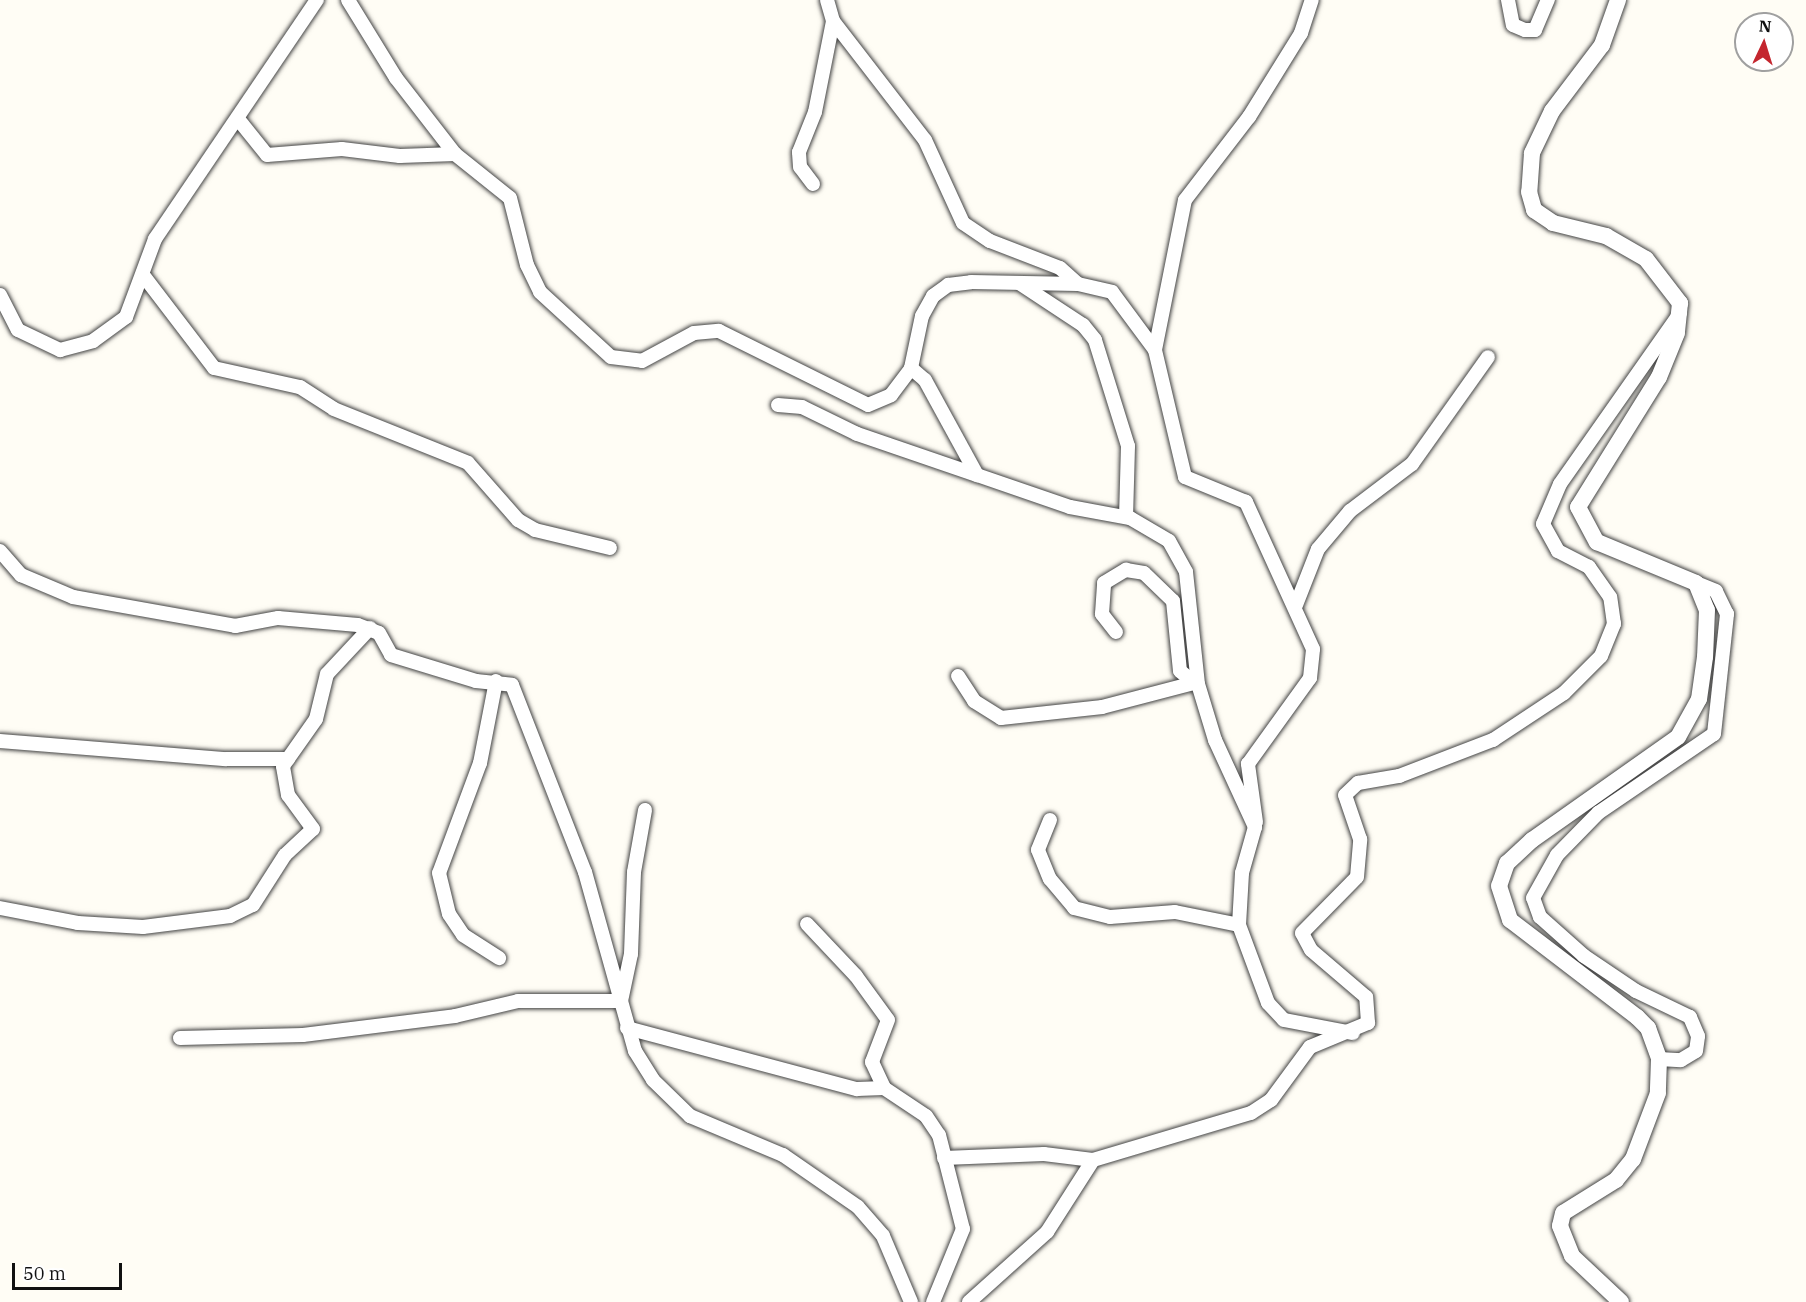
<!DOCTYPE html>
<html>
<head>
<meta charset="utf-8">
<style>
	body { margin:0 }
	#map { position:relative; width:1806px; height:1302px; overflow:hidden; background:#fffdf5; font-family:"IBM Plex Serif",serif }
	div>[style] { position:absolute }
	.roads { filter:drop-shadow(0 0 2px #444) drop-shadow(0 0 2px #444) }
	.minor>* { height:14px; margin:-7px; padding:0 7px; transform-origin:7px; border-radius:7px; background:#fff }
	.tertiary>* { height:16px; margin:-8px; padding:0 8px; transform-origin:8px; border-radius:8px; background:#fff }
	span { translate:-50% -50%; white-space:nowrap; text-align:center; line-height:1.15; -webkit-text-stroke:6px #fff; paint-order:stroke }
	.north { position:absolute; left:1734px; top:12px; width:60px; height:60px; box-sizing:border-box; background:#fff; border:2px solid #a0a0a0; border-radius:50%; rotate:4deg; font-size:16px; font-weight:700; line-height:24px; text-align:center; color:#111 }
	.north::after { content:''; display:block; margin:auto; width:21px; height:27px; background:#c4262e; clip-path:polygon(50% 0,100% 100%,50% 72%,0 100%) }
	.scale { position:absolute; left:12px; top:1263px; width:110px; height:27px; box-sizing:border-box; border:3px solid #111; border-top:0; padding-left:8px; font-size:18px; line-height:21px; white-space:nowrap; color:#111; -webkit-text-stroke:4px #fff; paint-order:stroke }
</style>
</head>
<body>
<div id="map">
	<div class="roads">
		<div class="minor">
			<div style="left:348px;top:0;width:92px;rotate:58.4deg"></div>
			<div style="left:396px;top:78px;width:96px;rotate:52.2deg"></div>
			<div style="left:455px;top:154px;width:70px;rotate:38.7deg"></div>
			<div style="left:510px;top:198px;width:69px;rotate:75.8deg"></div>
			<div style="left:527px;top:265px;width:30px;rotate:64deg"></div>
			<div style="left:540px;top:292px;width:96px;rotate:42.5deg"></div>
			<div style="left:611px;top:357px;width:31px;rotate:7deg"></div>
			<div style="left:642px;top:361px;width:59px;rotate:-28.3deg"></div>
			<div style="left:694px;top:333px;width:25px;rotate:-5deg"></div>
			<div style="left:719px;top:331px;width:166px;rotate:26.4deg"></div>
			<div style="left:868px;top:405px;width:25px;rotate:-23deg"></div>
			<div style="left:891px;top:395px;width:34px;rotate:-53deg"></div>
			<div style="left:911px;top:368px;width:18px;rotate:41deg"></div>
			<div style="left:925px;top:380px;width:108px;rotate:61.3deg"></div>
			<div style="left:977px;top:475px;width:98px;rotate:19deg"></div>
			<div style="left:1070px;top:507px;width:61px;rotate:10.4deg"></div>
			<div style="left:1130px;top:518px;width:45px;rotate:30.5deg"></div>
			<div style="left:1169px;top:541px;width:35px;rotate:61deg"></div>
			<div style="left:1186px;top:572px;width:113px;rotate:83.9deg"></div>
			<div style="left:1198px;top:684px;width:59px;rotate:73.1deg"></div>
			<div style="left:1215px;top:740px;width:96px;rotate:65.3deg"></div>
			<div style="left:1255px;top:827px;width:48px;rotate:105.8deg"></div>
			<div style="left:1242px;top:873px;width:52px;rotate:93.3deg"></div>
			<div style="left:1239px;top:925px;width:83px;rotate:69.6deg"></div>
			<div style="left:1268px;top:1003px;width:23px;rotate:47deg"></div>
			<div style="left:1284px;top:1020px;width:70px;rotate:10.7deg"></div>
			<div style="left:827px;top:0;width:22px;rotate:74deg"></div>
			<div style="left:833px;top:21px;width:150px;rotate:52.3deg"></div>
			<div style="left:925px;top:140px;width:91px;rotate:65.4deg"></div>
			<div style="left:963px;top:223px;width:32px;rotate:34deg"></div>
			<div style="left:990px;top:241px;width:75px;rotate:21.1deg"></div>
			<div style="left:1060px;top:268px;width:24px;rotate:42deg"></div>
			<div style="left:1508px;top:0;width:25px;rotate:79deg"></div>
			<div style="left:1513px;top:25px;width:13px;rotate:23deg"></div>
			<div style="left:1525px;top:30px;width:10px"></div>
			<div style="left:1535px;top:30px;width:33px;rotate:-67deg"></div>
			<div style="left:238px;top:119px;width:46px;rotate:51.1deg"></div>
			<div style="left:267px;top:155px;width:75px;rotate:-4.6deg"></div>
			<div style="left:342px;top:149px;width:58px;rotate:6.9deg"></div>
			<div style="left:400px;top:156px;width:55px;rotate:-2.1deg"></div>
			<div style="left:813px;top:184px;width:21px;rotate:-127deg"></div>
			<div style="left:800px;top:167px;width:15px;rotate:-94deg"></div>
			<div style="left:799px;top:152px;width:43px;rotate:-68.2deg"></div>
			<div style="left:815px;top:112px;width:93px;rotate:-78.8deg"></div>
			<div style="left:143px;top:275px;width:117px;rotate:52.6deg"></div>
			<div style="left:214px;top:368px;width:88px;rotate:12.5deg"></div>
			<div style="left:300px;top:387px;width:40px;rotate:32.9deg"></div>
			<div style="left:334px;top:409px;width:144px;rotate:21.9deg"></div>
			<div style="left:468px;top:463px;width:76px;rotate:48.7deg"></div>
			<div style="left:518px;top:520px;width:20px;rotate:30deg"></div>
			<div style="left:535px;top:530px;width:77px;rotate:13.5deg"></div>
			<div style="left:1019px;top:283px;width:77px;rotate:33.3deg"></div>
			<div style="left:1083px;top:325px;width:19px;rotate:51deg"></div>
			<div style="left:1095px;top:340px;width:111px;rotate:72.7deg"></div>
			<div style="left:1128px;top:446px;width:71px;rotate:91.6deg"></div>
			<div style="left:0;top:295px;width:39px;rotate:63deg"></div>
			<div style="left:18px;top:330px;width:47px;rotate:25.5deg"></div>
			<div style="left:60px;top:350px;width:34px;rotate:-15deg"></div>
			<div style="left:93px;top:341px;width:41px;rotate:-36deg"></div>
			<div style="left:126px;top:317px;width:83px;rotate:-69.6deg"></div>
			<div style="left:155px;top:239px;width:289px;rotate:-55.9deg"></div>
			<div style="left:911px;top:368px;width:53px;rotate:-78.1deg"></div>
			<div style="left:922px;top:316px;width:23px;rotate:-61deg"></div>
			<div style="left:933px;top:296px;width:19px;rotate:-36deg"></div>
			<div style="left:948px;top:285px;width:23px;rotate:-7deg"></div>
			<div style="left:971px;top:282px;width:107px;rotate:1.1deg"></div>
			<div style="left:1078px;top:284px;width:35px;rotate:13deg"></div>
			<div style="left:1112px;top:292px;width:72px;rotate:53.4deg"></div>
			<div style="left:778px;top:405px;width:24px;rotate:5deg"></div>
			<div style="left:802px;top:407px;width:61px;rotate:26.1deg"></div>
			<div style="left:857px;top:434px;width:127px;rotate:18.9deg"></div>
			<div style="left:0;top:551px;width:32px;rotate:49deg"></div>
			<div style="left:21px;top:575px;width:56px;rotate:22.9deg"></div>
			<div style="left:73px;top:597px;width:165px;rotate:10.1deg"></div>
			<div style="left:235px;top:626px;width:44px;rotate:-10.5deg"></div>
			<div style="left:278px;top:618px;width:80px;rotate:5deg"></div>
			<div style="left:358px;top:625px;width:22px;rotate:21deg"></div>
			<div style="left:379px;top:633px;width:25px;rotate:61deg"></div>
			<div style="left:391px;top:655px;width:89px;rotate:17deg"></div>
			<div style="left:476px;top:681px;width:36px;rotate:6deg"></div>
			<div style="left:512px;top:685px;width:201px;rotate:68.7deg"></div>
			<div style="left:585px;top:872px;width:186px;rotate:74.4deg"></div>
			<div style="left:635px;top:1051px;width:34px;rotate:58deg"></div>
			<div style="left:653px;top:1080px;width:52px;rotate:44.2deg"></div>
			<div style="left:690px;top:1116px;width:101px;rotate:22.8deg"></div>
			<div style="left:783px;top:1155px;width:91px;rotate:34.7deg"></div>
			<div style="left:858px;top:1207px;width:38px;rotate:49deg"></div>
			<div style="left:883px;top:1236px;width:72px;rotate:67deg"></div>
			<div style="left:1296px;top:605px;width:60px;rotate:-68.6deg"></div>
			<div style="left:1318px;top:549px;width:50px;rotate:-49.9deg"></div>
			<div style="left:1350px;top:511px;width:78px;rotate:-37.2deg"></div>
			<div style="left:1412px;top:464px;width:131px;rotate:-54.6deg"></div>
			<div style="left:1116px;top:632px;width:23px;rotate:-128deg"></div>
			<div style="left:1102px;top:614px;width:31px;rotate:-86deg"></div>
			<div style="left:1104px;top:583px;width:26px;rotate:-31deg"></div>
			<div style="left:1126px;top:570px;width:18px;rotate:9deg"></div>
			<div style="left:1144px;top:573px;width:40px;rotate:44deg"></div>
			<div style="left:1173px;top:601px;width:70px;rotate:84.3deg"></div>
			<div style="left:1180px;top:671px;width:21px;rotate:39deg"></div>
			<div style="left:958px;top:676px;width:30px;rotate:57deg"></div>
			<div style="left:974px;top:701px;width:32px;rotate:32deg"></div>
			<div style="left:1001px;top:718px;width:102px;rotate:-6.2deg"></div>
			<div style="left:1102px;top:707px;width:91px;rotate:-14.6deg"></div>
			<div style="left:496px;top:681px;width:84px;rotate:101deg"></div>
			<div style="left:480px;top:763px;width:117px;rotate:110.4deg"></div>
			<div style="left:439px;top:873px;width:42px;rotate:76.3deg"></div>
			<div style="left:449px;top:914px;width:25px;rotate:56deg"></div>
			<div style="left:463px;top:935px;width:43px;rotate:32.6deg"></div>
			<div style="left:0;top:741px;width:227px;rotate:4.6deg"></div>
			<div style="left:226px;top:759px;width:62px"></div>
			<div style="left:1050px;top:820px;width:32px;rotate:112deg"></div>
			<div style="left:1038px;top:850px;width:31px;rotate:68deg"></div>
			<div style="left:1050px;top:879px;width:38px;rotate:50deg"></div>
			<div style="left:1074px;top:908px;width:37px;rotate:14deg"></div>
			<div style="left:1110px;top:917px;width:65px;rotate:-4.4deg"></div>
			<div style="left:1175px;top:912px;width:65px;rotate:11.5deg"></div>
			<div style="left:1256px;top:822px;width:59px;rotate:-97.9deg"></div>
			<div style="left:1248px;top:764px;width:106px;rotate:-54.2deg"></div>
			<div style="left:1310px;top:678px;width:29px;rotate:-84deg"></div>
			<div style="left:1313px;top:649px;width:162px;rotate:-114.5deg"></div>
			<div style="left:1246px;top:502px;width:66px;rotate:-157.7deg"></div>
			<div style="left:1185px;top:477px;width:130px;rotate:-103.3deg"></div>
			<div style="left:1155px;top:350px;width:153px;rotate:-78.7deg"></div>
			<div style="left:1185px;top:200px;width:105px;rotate:-52.4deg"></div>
			<div style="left:1249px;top:117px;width:99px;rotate:-58.2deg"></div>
			<div style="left:1301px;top:33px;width:35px;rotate:-72deg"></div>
			<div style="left:0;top:908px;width:79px;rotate:10.9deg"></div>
			<div style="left:78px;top:923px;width:65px;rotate:3.5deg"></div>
			<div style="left:143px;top:927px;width:88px;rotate:-7.2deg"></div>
			<div style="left:230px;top:916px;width:25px;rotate:-26deg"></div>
			<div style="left:253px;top:905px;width:59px;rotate:-57.4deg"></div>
			<div style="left:285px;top:855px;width:38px;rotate:-43deg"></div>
			<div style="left:313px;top:829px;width:42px;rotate:-126.3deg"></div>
			<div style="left:288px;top:795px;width:29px;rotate:-100deg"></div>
			<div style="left:283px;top:766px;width:57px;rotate:-54.9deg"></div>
			<div style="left:316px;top:719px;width:46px;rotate:-76.3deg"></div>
			<div style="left:327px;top:674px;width:63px;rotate:-46.9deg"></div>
			<div style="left:807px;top:924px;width:71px;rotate:46.7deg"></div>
			<div style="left:856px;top:976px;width:54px;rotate:54deg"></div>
			<div style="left:888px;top:1020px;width:45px;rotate:110.9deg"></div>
			<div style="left:872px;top:1062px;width:29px;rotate:65deg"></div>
			<div style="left:627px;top:1028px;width:238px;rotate:14.9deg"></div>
			<div style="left:857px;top:1089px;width:27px;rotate:-2deg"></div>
			<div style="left:884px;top:1088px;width:50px;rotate:33.7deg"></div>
			<div style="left:926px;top:1116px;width:23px;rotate:56deg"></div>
			<div style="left:939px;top:1135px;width:97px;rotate:75.7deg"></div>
			<div style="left:963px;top:1229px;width:79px;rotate:112.3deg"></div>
			<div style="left:180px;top:1038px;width:123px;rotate:-1.4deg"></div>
			<div style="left:303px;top:1035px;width:153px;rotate:-7.1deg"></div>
			<div style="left:455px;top:1016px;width:65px;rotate:-13.4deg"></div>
			<div style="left:518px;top:1001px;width:103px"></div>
			<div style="left:621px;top:1001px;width:48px;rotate:-78deg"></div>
			<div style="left:631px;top:954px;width:82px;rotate:-87.9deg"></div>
			<div style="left:634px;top:872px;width:63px;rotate:-79.9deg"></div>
			<div style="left:1659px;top:1059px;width:22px;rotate:3deg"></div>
			<div style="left:1681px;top:1060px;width:17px;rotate:-31deg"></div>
			<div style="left:1696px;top:1051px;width:15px;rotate:-82deg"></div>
			<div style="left:1698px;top:1036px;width:21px;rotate:-113deg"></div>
			<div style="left:1690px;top:1017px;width:60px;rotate:-154.3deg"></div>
			<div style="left:1636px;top:991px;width:63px;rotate:-146.1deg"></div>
			<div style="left:1584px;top:956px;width:59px;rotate:-138.4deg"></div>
			<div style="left:1540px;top:917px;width:20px;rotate:-110deg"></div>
			<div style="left:1533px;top:898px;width:49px;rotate:-60.8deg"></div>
			<div style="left:1557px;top:855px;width:59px;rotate:-45.7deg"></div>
			<div style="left:1598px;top:813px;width:140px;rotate:-34.3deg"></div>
			<div style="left:1714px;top:734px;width:121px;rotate:-83.8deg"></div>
			<div style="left:1727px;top:614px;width:25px;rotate:-116deg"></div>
			<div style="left:1716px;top:591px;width:22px;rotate:-158deg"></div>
			<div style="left:944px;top:1158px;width:100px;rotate:-2.3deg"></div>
			<div style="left:1044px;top:1154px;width:49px;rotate:7deg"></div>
			<div style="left:969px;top:1302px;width:105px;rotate:-41.9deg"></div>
			<div style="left:1047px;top:1232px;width:85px;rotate:-57.4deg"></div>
			<div style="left:1093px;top:1160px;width:165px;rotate:-16.6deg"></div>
			<div style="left:1251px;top:1113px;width:24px;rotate:-33deg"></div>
			<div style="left:1271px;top:1100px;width:66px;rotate:-53.7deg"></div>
			<div style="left:1310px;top:1047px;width:63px;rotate:-22.5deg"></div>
			<div style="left:1368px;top:1023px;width:26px;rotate:-94deg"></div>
			<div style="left:1366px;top:997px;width:72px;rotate:-139.5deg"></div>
			<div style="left:1311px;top:950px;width:19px;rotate:-118deg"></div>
			<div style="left:1302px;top:933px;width:78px;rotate:-45.5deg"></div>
			<div style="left:1357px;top:877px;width:38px;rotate:-85deg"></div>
			<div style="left:1360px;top:839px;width:46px;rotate:-108.8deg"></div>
			<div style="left:1345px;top:795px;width:18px;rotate:-43deg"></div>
			<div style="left:1358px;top:783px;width:42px;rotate:-9.7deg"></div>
			<div style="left:1399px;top:776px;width:101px;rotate:-21deg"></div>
			<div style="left:1493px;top:740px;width:85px;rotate:-33.5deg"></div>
			<div style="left:1564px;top:693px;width:52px;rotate:-45deg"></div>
			<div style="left:1601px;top:656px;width:35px;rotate:-68deg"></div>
			<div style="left:1614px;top:624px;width:27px;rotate:-98deg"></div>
			<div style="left:1610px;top:597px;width:37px;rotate:-125deg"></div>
			<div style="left:1589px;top:567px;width:35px;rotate:-153deg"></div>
			<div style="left:1558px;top:551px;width:31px;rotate:-119deg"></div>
			<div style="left:1543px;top:524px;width:43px;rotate:-67deg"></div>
			<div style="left:1560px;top:484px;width:209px;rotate:-54.9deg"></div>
		</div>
		<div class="tertiary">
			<div style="left:1618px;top:0;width:48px;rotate:109.6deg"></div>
			<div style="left:1602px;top:45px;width:83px;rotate:127.1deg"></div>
			<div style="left:1552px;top:111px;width:47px;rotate:115.5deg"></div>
			<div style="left:1532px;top:153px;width:39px;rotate:94deg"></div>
			<div style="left:1529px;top:192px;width:19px;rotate:74deg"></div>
			<div style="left:1534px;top:210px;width:23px;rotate:34deg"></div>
			<div style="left:1553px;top:223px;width:55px;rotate:13.8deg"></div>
			<div style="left:1606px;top:236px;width:46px;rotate:29.9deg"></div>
			<div style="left:1646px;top:259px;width:56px;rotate:52.3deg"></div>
			<div style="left:1680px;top:303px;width:30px;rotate:96deg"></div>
			<div style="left:1677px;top:333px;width:48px;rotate:112.2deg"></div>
			<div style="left:1659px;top:377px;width:153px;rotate:121.9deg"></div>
			<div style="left:1578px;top:507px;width:40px;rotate:62deg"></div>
			<div style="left:1597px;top:542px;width:107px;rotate:22.5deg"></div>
			<div style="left:1696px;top:583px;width:29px;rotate:68deg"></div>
			<div style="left:1707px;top:610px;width:47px;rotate:92.4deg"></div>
			<div style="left:1705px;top:657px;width:42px;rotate:98.1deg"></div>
			<div style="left:1699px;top:699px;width:43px;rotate:118.9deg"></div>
			<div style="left:1678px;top:737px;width:179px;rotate:144.8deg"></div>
			<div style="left:1532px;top:840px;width:34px;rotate:137deg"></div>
			<div style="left:1507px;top:863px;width:24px;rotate:109deg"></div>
			<div style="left:1499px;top:886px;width:36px;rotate:72deg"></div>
			<div style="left:1510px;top:920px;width:160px;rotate:37.4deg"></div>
			<div style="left:1637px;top:1017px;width:16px;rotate:45deg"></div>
			<div style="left:1648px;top:1028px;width:33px;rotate:70deg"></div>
			<div style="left:1659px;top:1059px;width:34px;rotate:92deg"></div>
			<div style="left:1658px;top:1093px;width:71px;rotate:110.7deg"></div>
			<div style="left:1633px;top:1159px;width:27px;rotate:129deg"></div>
			<div style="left:1616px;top:1180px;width:62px;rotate:148.1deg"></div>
			<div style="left:1563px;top:1213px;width:13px;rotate:103deg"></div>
			<div style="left:1560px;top:1226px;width:32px;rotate:68deg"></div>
			<div style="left:1572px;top:1256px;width:67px;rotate:43.2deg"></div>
		</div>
	</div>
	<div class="north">N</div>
	<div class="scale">50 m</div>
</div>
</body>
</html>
